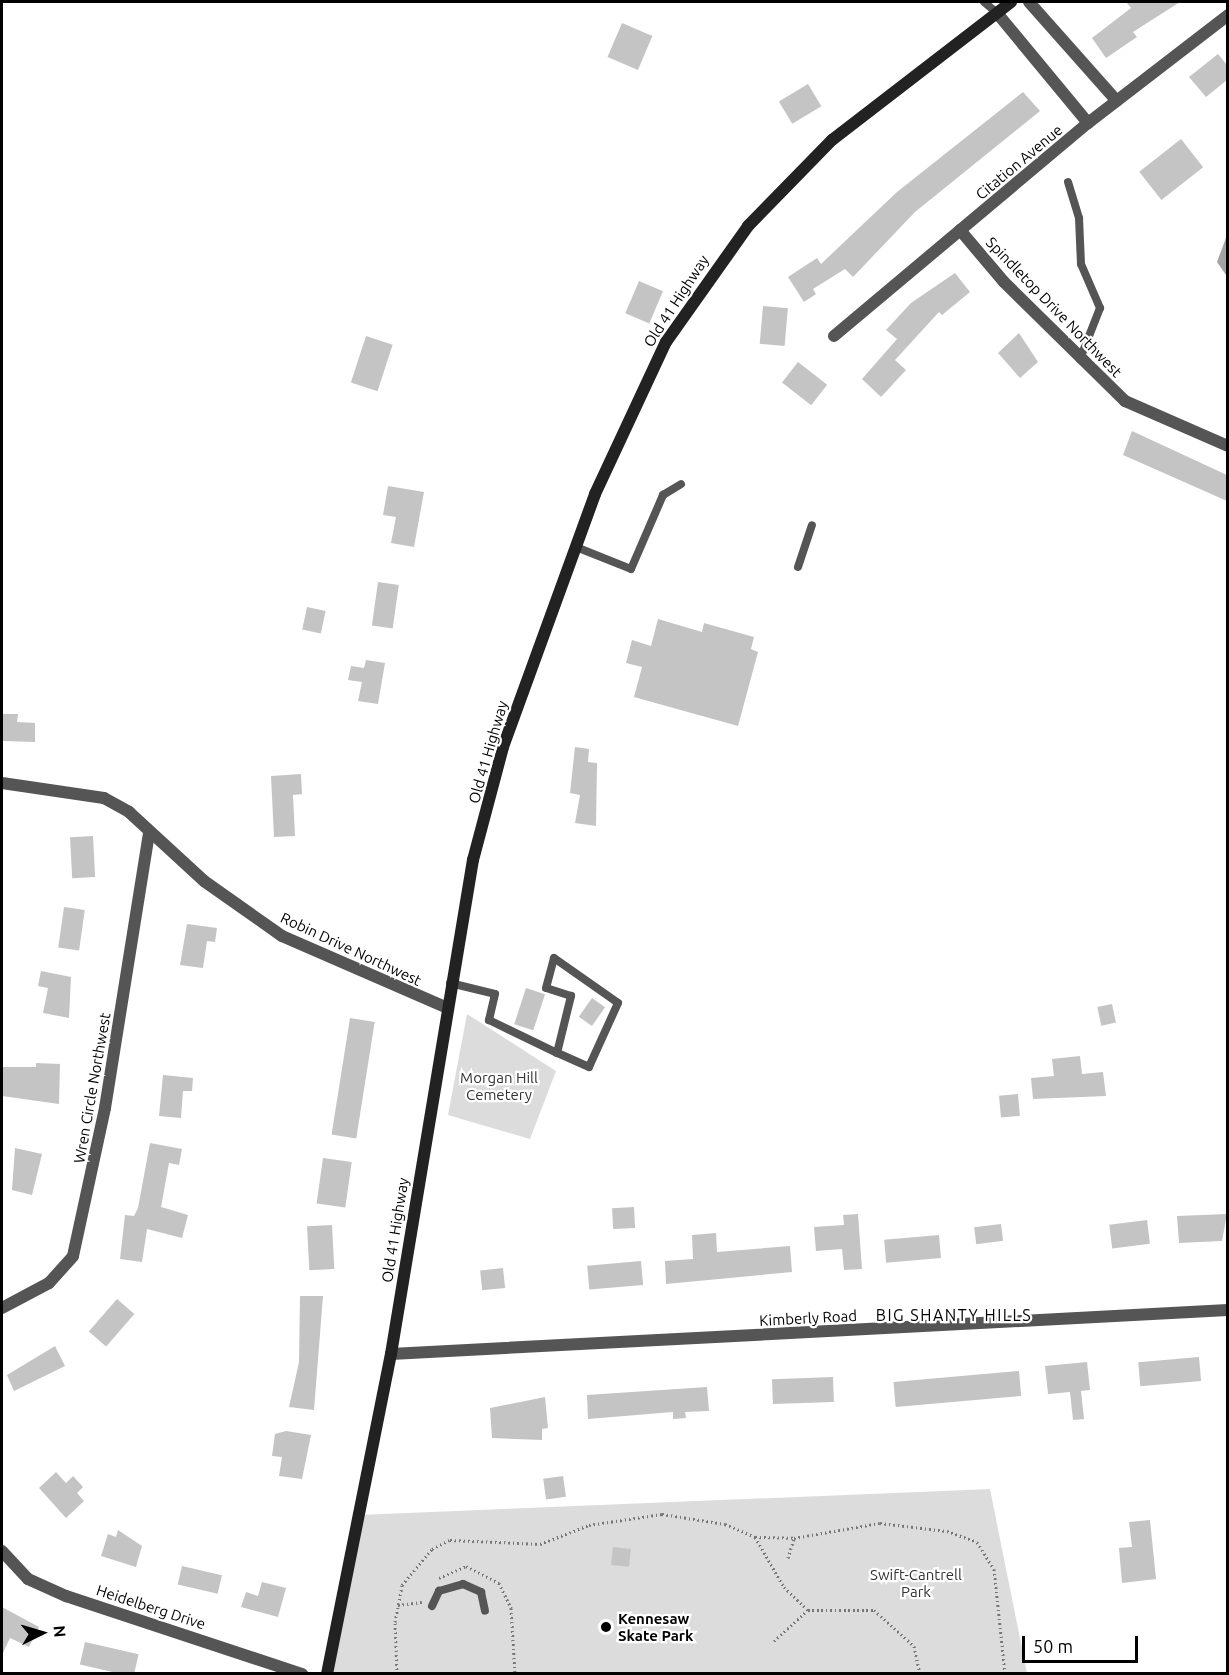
<!DOCTYPE html>
<html>
<head>
<meta charset="utf-8">
<style>
	body { margin:0 }
	#map { position:relative; width:1229px; height:1675px; overflow:hidden; background:#fff; font-family:Ubuntu,sans-serif }
	div>[style] { position:absolute }
	.green>* { inset:0; background:#dcdcdc }
	.water>* { inset:0; background:#a3a3a3 }
	.building>* { inset:0; background:#c4c4c4; transform-origin:0 0 }
	.path>* { height:3px; margin-top:-1.5px; transform-origin:0; background:repeating-linear-gradient(90deg,#777 0 1.5px,transparent 0 4.5px) }
	.lane>* { height:8px; margin:-4px; padding:0 4px; transform-origin:4px; border-radius:4px; background:#555 }
	.street>* { height:12px; margin:-6px; padding:0 6px; transform-origin:6px; border-radius:6px; background:#555 }
	.secondary>* { height:12px; margin:-6px; padding:0 6px; transform-origin:6px; border-radius:6px; background:#222 }
	.dots>* { width:16px; height:16px; translate:-50% -50%; box-sizing:border-box; border:3px solid #fff; border-radius:50% }
	span { translate:-50% -50%; white-space:nowrap; text-align:center; line-height:1.15; -webkit-text-stroke:4.5px #fff; paint-order:stroke }
	.street-label { font-size:15px; color:#000 }
	.park-label { font-size:15px; color:#333 }
	.poi-label { font-size:15px; color:#000; font-weight:700 }
	.left { translate:0 -50%; text-align:left }
	.neighbourhood-label { font-size:16px; color:#000; letter-spacing:1.5px }
	.frame { position:absolute; inset:0; border:3px solid #000; pointer-events:none }
	.north { position:absolute; left:12px; top:1603px; width:60px; height:60px; -webkit-text-stroke:4px #fff; paint-order:stroke; rotate:85deg; font-size:16px; font-weight:700; line-height:24px; text-align:center; color:#000 }
	.north::after { content:''; display:block; margin:auto; width:21px; height:27px; background:#000; clip-path:polygon(50% 0,100% 100%,50% 72%,0 100%) }
	.scale { position:absolute; left:1022px; top:1636px; width:116px; height:27px; box-sizing:border-box; border:3px solid #000; border-top:0; padding-left:8px; font-size:18px; line-height:21px; white-space:nowrap; color:#000; -webkit-text-stroke:4px #fff; paint-order:stroke }
</style>
</head>
<body>
<div id="map">
	<div class="green">
		<div style="clip-path:polygon(467px 1014px,556px 1071px,530px 1139px,448px 1115px)"></div>
		<div style="clip-path:polygon(990px 1489px,1027px 1673px,326px 1674px,359px 1515px)"></div>
	</div>
	<div class="water">
		<div style="clip-path:polygon(1227px 235px,1228px 275px,1226px 275px,1217px 262px)"></div>
	</div>
	<div class="building">
		<div style="clip-path:polygon(1126px 2px,1180px 2px,1133px 32px,1137px 37px,1106px 58px,1092px 38px,1131px 8px)"></div>
		<div style="left:622px;top:23px;width:33px;height:37px;rotate:23deg"></div>
		<div style="clip-path:polygon(1218px 54px,1227px 65px,1227px 80px,1206px 97px,1189px 77px)"></div>
		<div style="left:808px;top:84px;width:26px;height:34px;rotate:59deg"></div>
		<div style="clip-path:polygon(1023px 92px,1040px 111px,915px 212px,853px 277px,845px 269px,813px 289px,816px 294px,804px 302px,788px 277px,817px 258px,821px 264px,897px 192px)"></div>
		<div style="left:1181px;top:139px;width:36px;height:53px;rotate:52deg"></div>
		<div style="clip-path:polygon(955px 273px,970px 292px,942px 315px,939px 312px,895px 360px,906px 370px,881px 397px,862px 379px,897px 339px,886px 330px,911px 303px)"></div>
		<div style="left:639px;top:281px;width:26px;height:35px;rotate:23deg"></div>
		<div style="left:763px;top:306px;width:25px;height:38px;rotate:5deg"></div>
		<div style="clip-path:polygon(1019px 333px,1038px 362px,1020px 378px,998px 353px)"></div>
		<div style="left:366px;top:336px;width:28px;height:49px;rotate:18deg"></div>
		<div style="left:798px;top:362px;width:37px;height:26px;rotate:38deg"></div>
		<div style="clip-path:polygon(1132px 431px,1227px 475px,1227px 501px,1123px 455px)"></div>
		<div style="clip-path:polygon(388px 486px,424px 492px,414px 547px,391px 543px,396px 517px,383px 515px)"></div>
		<div style="left:378px;top:582px;width:21px;height:44px;rotate:8deg"></div>
		<div style="left:307px;top:607px;width:19px;height:23px;rotate:12deg"></div>
		<div style="clip-path:polygon(658px 619px,702px 632px,704px 623px,754px 637px,751px 649px,758px 652px,738px 726px,634px 697px,642px 667px,626px 663px,632px 640px,651px 646px)"></div>
		<div style="clip-path:polygon(366px 660px,385px 663px,378px 704px,358px 701px,362px 682px,348px 680px,351px 666px,364px 668px)"></div>
		<div style="clip-path:polygon(3px 714px,18px 714px,17px 722px,35px 723px,35px 742px,3px 741px)"></div>
		<div style="clip-path:polygon(575px 747px,589px 749px,588px 762px,597px 763px,596px 826px,575px 823px,580px 795px,570px 793px)"></div>
		<div style="clip-path:polygon(301px 774px,302px 794px,293px 795px,295px 836px,274px 837px,271px 776px)"></div>
		<div style="left:93px;top:836px;width:41px;height:23px;rotate:87deg"></div>
		<div style="left:64px;top:907px;width:21px;height:41px;rotate:8deg"></div>
		<div style="clip-path:polygon(187px 924px,217px 928px,215px 942px,207px 941px,203px 968px,180px 965px)"></div>
		<div style="clip-path:polygon(41px 971px,71px 977px,69px 1018px,43px 1013px,48px 988px,38px 986px)"></div>
		<div style="left:526px;top:988px;width:20px;height:38px;rotate:18deg"></div>
		<div style="left:592px;top:998px;width:16px;height:23px;rotate:35deg"></div>
		<div style="left:1112px;top:1004px;width:19px;height:15px;rotate:78deg"></div>
		<div style="left:350px;top:1018px;width:25px;height:118px;rotate:9deg"></div>
		<div style="clip-path:polygon(1080px 1056px,1082px 1074px,1103px 1072px,1106px 1096px,1033px 1099px,1031px 1078px,1054px 1076px,1052px 1059px)"></div>
		<div style="clip-path:polygon(36px 1063px,60px 1064px,59px 1104px,2px 1096px,2px 1067px,36px 1067px)"></div>
		<div style="clip-path:polygon(163px 1075px,193px 1078px,192px 1091px,183px 1091px,181px 1118px,159px 1116px)"></div>
		<div style="left:1018px;top:1094px;width:22px;height:19px;rotate:85deg"></div>
		<div style="clip-path:polygon(150px 1143px,182px 1149px,179px 1165px,169px 1163px,161px 1207px,188px 1215px,182px 1238px,147px 1229px,142px 1262px,120px 1259px,125px 1215px,134px 1216px,138px 1208px)"></div>
		<div style="clip-path:polygon(15px 1148px,42px 1154px,32px 1195px,12px 1190px)"></div>
		<div style="left:323px;top:1158px;width:29px;height:46px;rotate:8deg"></div>
		<div style="left:634px;top:1207px;width:21px;height:22px;rotate:87deg"></div>
		<div style="clip-path:polygon(858px 1214px,862px 1269px,844px 1270px,842px 1249px,816px 1251px,814px 1227px,844px 1225px,843px 1215px)"></div>
		<div style="clip-path:polygon(1227px 1214px,1222px 1241px,1179px 1243px,1177px 1216px)"></div>
		<div style="left:1147px;top:1220px;width:24px;height:38px;rotate:83deg"></div>
		<div style="left:1001px;top:1224px;width:17px;height:27px;rotate:83deg"></div>
		<div style="left:332px;top:1225px;width:44px;height:25px;rotate:87deg"></div>
		<div style="clip-path:polygon(716px 1233px,717px 1252px,790px 1246px,792px 1272px,666px 1284px,665px 1261px,693px 1259px,692px 1235px)"></div>
		<div style="left:939px;top:1235px;width:23px;height:55px;rotate:85deg"></div>
		<div style="left:641px;top:1261px;width:24px;height:54px;rotate:85deg"></div>
		<div style="left:503px;top:1268px;width:20px;height:23px;rotate:84deg"></div>
		<div style="clip-path:polygon(300px 1296px,323px 1296px,314px 1410px,289px 1407px,299px 1362px)"></div>
		<div style="left:117px;top:1299px;width:23px;height:43px;rotate:41deg"></div>
		<div style="clip-path:polygon(55px 1346px,65px 1366px,14px 1391px,7px 1375px)"></div>
		<div style="left:1199px;top:1357px;width:24px;height:61px;rotate:85deg"></div>
		<div style="clip-path:polygon(1087px 1362px,1090px 1390px,1081px 1391px,1084px 1419px,1073px 1420px,1070px 1392px,1048px 1394px,1045px 1366px)"></div>
		<div style="left:1019px;top:1371px;width:25px;height:126px;rotate:85deg"></div>
		<div style="left:833px;top:1377px;width:25px;height:61px;rotate:88deg"></div>
		<div style="clip-path:polygon(707px 1387px,709px 1411px,685px 1412px,686px 1418px,673px 1419px,673px 1412px,588px 1419px,587px 1395px)"></div>
		<div style="clip-path:polygon(545px 1397px,548px 1428px,542px 1429px,542px 1440px,492px 1438px,490px 1408px)"></div>
		<div style="clip-path:polygon(286px 1431px,311px 1435px,302px 1479px,279px 1476px,282px 1457px,272px 1456px,275px 1434px)"></div>
		<div style="clip-path:polygon(56px 1472px,66px 1483px,73px 1476px,83px 1487px,77px 1493px,84px 1501px,66px 1518px,39px 1488px)"></div>
		<div style="left:563px;top:1476px;width:21px;height:20px;rotate:82deg"></div>
		<div style="clip-path:polygon(1150px 1520px,1156px 1579px,1122px 1583px,1119px 1548px,1132px 1547px,1129px 1522px)"></div>
		<div style="clip-path:polygon(118px 1530px,142px 1546px,136px 1567px,101px 1556px,108px 1534px,116px 1537px)"></div>
		<div style="left:613px;top:1547px;width:18px;height:18px;rotate:6deg"></div>
		<div style="left:182px;top:1566px;width:41px;height:19px;rotate:13deg"></div>
		<div style="clip-path:polygon(262px 1582px,286px 1588px,278px 1617px,241px 1607px,246px 1592px,258px 1596px)"></div>
		<div style="clip-path:polygon(2px 1607px,39px 1627px,29px 1647px,10px 1638px,2px 1655px)"></div>
		<div style="left:85px;top:1642px;width:55px;height:23px;rotate:13deg"></div>
	</div>
	<div class="path">
		<div style="left:755px;top:1537px;width:58px;rotate:59.9deg"></div>
		<div style="left:784px;top:1587px;width:33px;rotate:44deg"></div>
		<div style="left:788px;top:1558px;width:21px;rotate:-73deg"></div>
		<div style="left:439px;top:1578px;width:30px;rotate:-24deg"></div>
		<div style="left:466px;top:1566px;width:37px;rotate:27deg"></div>
		<div style="left:499px;top:1583px;width:28px;rotate:64deg"></div>
		<div style="left:511px;top:1608px;width:66px;rotate:86.5deg"></div>
		<div style="left:398px;top:1605px;width:24px;rotate:-7deg"></div>
		<div style="left:774px;top:1641px;width:46px;rotate:-42.4deg"></div>
		<div style="left:808px;top:1610px;width:66px"></div>
		<div style="left:874px;top:1610px;width:54px;rotate:42deg"></div>
		<div style="left:914px;top:1646px;width:29px;rotate:78deg"></div>
		<div style="left:397px;top:1674px;width:52px;rotate:-92.2deg"></div>
		<div style="left:395px;top:1622px;width:38px;rotate:-79deg"></div>
		<div style="left:402px;top:1585px;width:47px;rotate:-50.2deg"></div>
		<div style="left:432px;top:1549px;width:20px;rotate:-27deg"></div>
		<div style="left:450px;top:1540px;width:90px;rotate:2.5deg"></div>
		<div style="left:540px;top:1544px;width:53px;rotate:-21.2deg"></div>
		<div style="left:589px;top:1525px;width:74px;rotate:-8.6deg"></div>
		<div style="left:662px;top:1514px;width:64px;rotate:9deg"></div>
		<div style="left:725px;top:1524px;width:33px;rotate:23deg"></div>
		<div style="left:755px;top:1537px;width:39px;rotate:1deg"></div>
		<div style="left:794px;top:1538px;width:87px;rotate:-9.9deg"></div>
		<div style="left:880px;top:1523px;width:67px;rotate:6.8deg"></div>
		<div style="left:947px;top:1531px;width:32px;rotate:20deg"></div>
		<div style="left:977px;top:1542px;width:32px;rotate:58deg"></div>
		<div style="left:994px;top:1569px;width:106px;rotate:84deg"></div>
	</div>
	<div class="lane">
		<div style="left:984px;top:2px;width:17px;rotate:40deg"></div>
		<div style="left:1068px;top:182px;width:38px;rotate:73deg"></div>
		<div style="left:1079px;top:218px;width:46px;rotate:87.5deg"></div>
		<div style="left:1081px;top:264px;width:48px;rotate:66.6deg"></div>
		<div style="left:1100px;top:308px;width:55px;rotate:111.4deg"></div>
		<div style="left:576px;top:547px;width:59px;rotate:21.8deg"></div>
		<div style="left:631px;top:569px;width:81px;rotate:-66.6deg"></div>
		<div style="left:663px;top:495px;width:21px;rotate:-31deg"></div>
		<div style="left:798px;top:567px;width:44px;rotate:-71.6deg"></div>
		<div style="left:450px;top:983px;width:46px;rotate:13.7deg"></div>
		<div style="left:495px;top:994px;width:27px;rotate:103deg"></div>
		<div style="left:489px;top:1020px;width:76px;rotate:25.9deg"></div>
		<div style="left:557px;top:1053px;width:59px;rotate:-76.2deg"></div>
		<div style="left:571px;top:996px;width:26px;rotate:-162deg"></div>
		<div style="left:546px;top:988px;width:31px;rotate:-75deg"></div>
		<div style="left:554px;top:958px;width:78px;rotate:35.1deg"></div>
		<div style="left:618px;top:1003px;width:70px;rotate:114.4deg"></div>
		<div style="left:589px;top:1067px;width:35px;rotate:-156deg"></div>
		<div style="left:432px;top:1606px;width:17px;rotate:-65deg"></div>
		<div style="left:439px;top:1591px;width:25px;rotate:-16deg"></div>
		<div style="left:463px;top:1584px;width:20px;rotate:24deg"></div>
		<div style="left:481px;top:1592px;width:19px;rotate:78deg"></div>
	</div>
	<div class="street">
		<div style="left:1029px;top:2px;width:132px;rotate:48.4deg"></div>
		<div style="left:997px;top:13px;width:143px;rotate:50.4deg"></div>
		<div style="left:960px;top:230px;width:68px;rotate:49.8deg"></div>
		<div style="left:1004px;top:282px;width:170px;rotate:44.5deg"></div>
		<div style="left:1125px;top:401px;width:112px;rotate:23.6deg"></div>
		<div style="left:834px;top:336px;width:331px;rotate:-40deg"></div>
		<div style="left:1088px;top:123px;width:177px;rotate:-37.6deg"></div>
		<div style="left:2px;top:783px;width:103px;rotate:8.4deg"></div>
		<div style="left:104px;top:798px;width:29px;rotate:29deg"></div>
		<div style="left:129px;top:812px;width:102px;rotate:42.6deg"></div>
		<div style="left:204px;top:881px;width:95px;rotate:35.2deg"></div>
		<div style="left:282px;top:936px;width:178px;rotate:23.5deg"></div>
		<div style="left:2px;top:1308px;width:53px;rotate:-28deg"></div>
		<div style="left:49px;top:1283px;width:36px;rotate:-48deg"></div>
		<div style="left:73px;top:1256px;width:151px;rotate:-77.8deg"></div>
		<div style="left:105px;top:1108px;width:278px;rotate:-80.9deg"></div>
		<div style="left:391px;top:1354px;width:838px;rotate:-3.01deg"></div>
		<div style="left:2px;top:1551px;width:38px;rotate:47deg"></div>
		<div style="left:28px;top:1579px;width:42px;rotate:24.1deg"></div>
		<div style="left:66px;top:1596px;width:249px;rotate:18.3deg"></div>
	</div>
	<div class="secondary">
		<div style="left:327px;top:1674px;width:326px;rotate:-78.7deg"></div>
		<div style="left:391px;top:1354px;width:501px;rotate:-80.58deg"></div>
		<div style="left:473px;top:860px;width:117px;rotate:-75.1deg"></div>
		<div style="left:503px;top:747px;width:269px;rotate:-70deg"></div>
		<div style="left:595px;top:494px;width:168px;rotate:-65deg"></div>
		<div style="left:666px;top:342px;width:142px;rotate:-54.7deg"></div>
		<div style="left:748px;top:226px;width:120px;rotate:-45.7deg"></div>
		<div style="left:832px;top:140px;width:226px;rotate:-37.6deg"></div>
	</div>
	<div class="dots">
		<div style="left:606px;top:1627px;background:#000"></div>
	</div>
	<div class="street-label">
		<span style="left:1019px;top:162px;rotate:-40deg">Citation Avenue</span>
		<span style="left:676px;top:301px;rotate:-57deg">Old 41 Highway</span>
		<span style="left:1054px;top:307px;rotate:46deg">Spindletop Drive Northwest</span>
		<span style="left:488px;top:752px;rotate:-74deg">Old 41 Highway</span>
		<span style="left:351px;top:949px;rotate:25deg">Robin Drive Northwest</span>
		<span style="left:92px;top:1088px;rotate:-80deg">Wren Circle Northwest</span>
		<span style="left:395px;top:1230px;rotate:-81deg">Old 41 Highway</span>
		<span style="left:808px;top:1318px;rotate:-3deg">Kimberly Road</span>
		<span style="left:151px;top:1607px;rotate:18deg">Heidelberg Drive</span>
	</div>
	<div class="park-label">
		<span style="left:499px;top:1086px">Morgan Hill<br>Cemetery</span>
		<span style="left:916px;top:1583px">Swift-Cantrell<br>Park</span>
	</div>
	<div class="poi-label">
		<span class="left" style="left:618px;top:1627px">Kennesaw<br>Skate Park</span>
	</div>
	<div class="neighbourhood-label">
		<span style="left:954px;top:1315px">BIG SHANTY HILLS</span>
	</div>
	<div class="frame"></div>
	<div class="north">N</div>
	<div class="scale">50 m</div>
</div>
</body>
</html>
